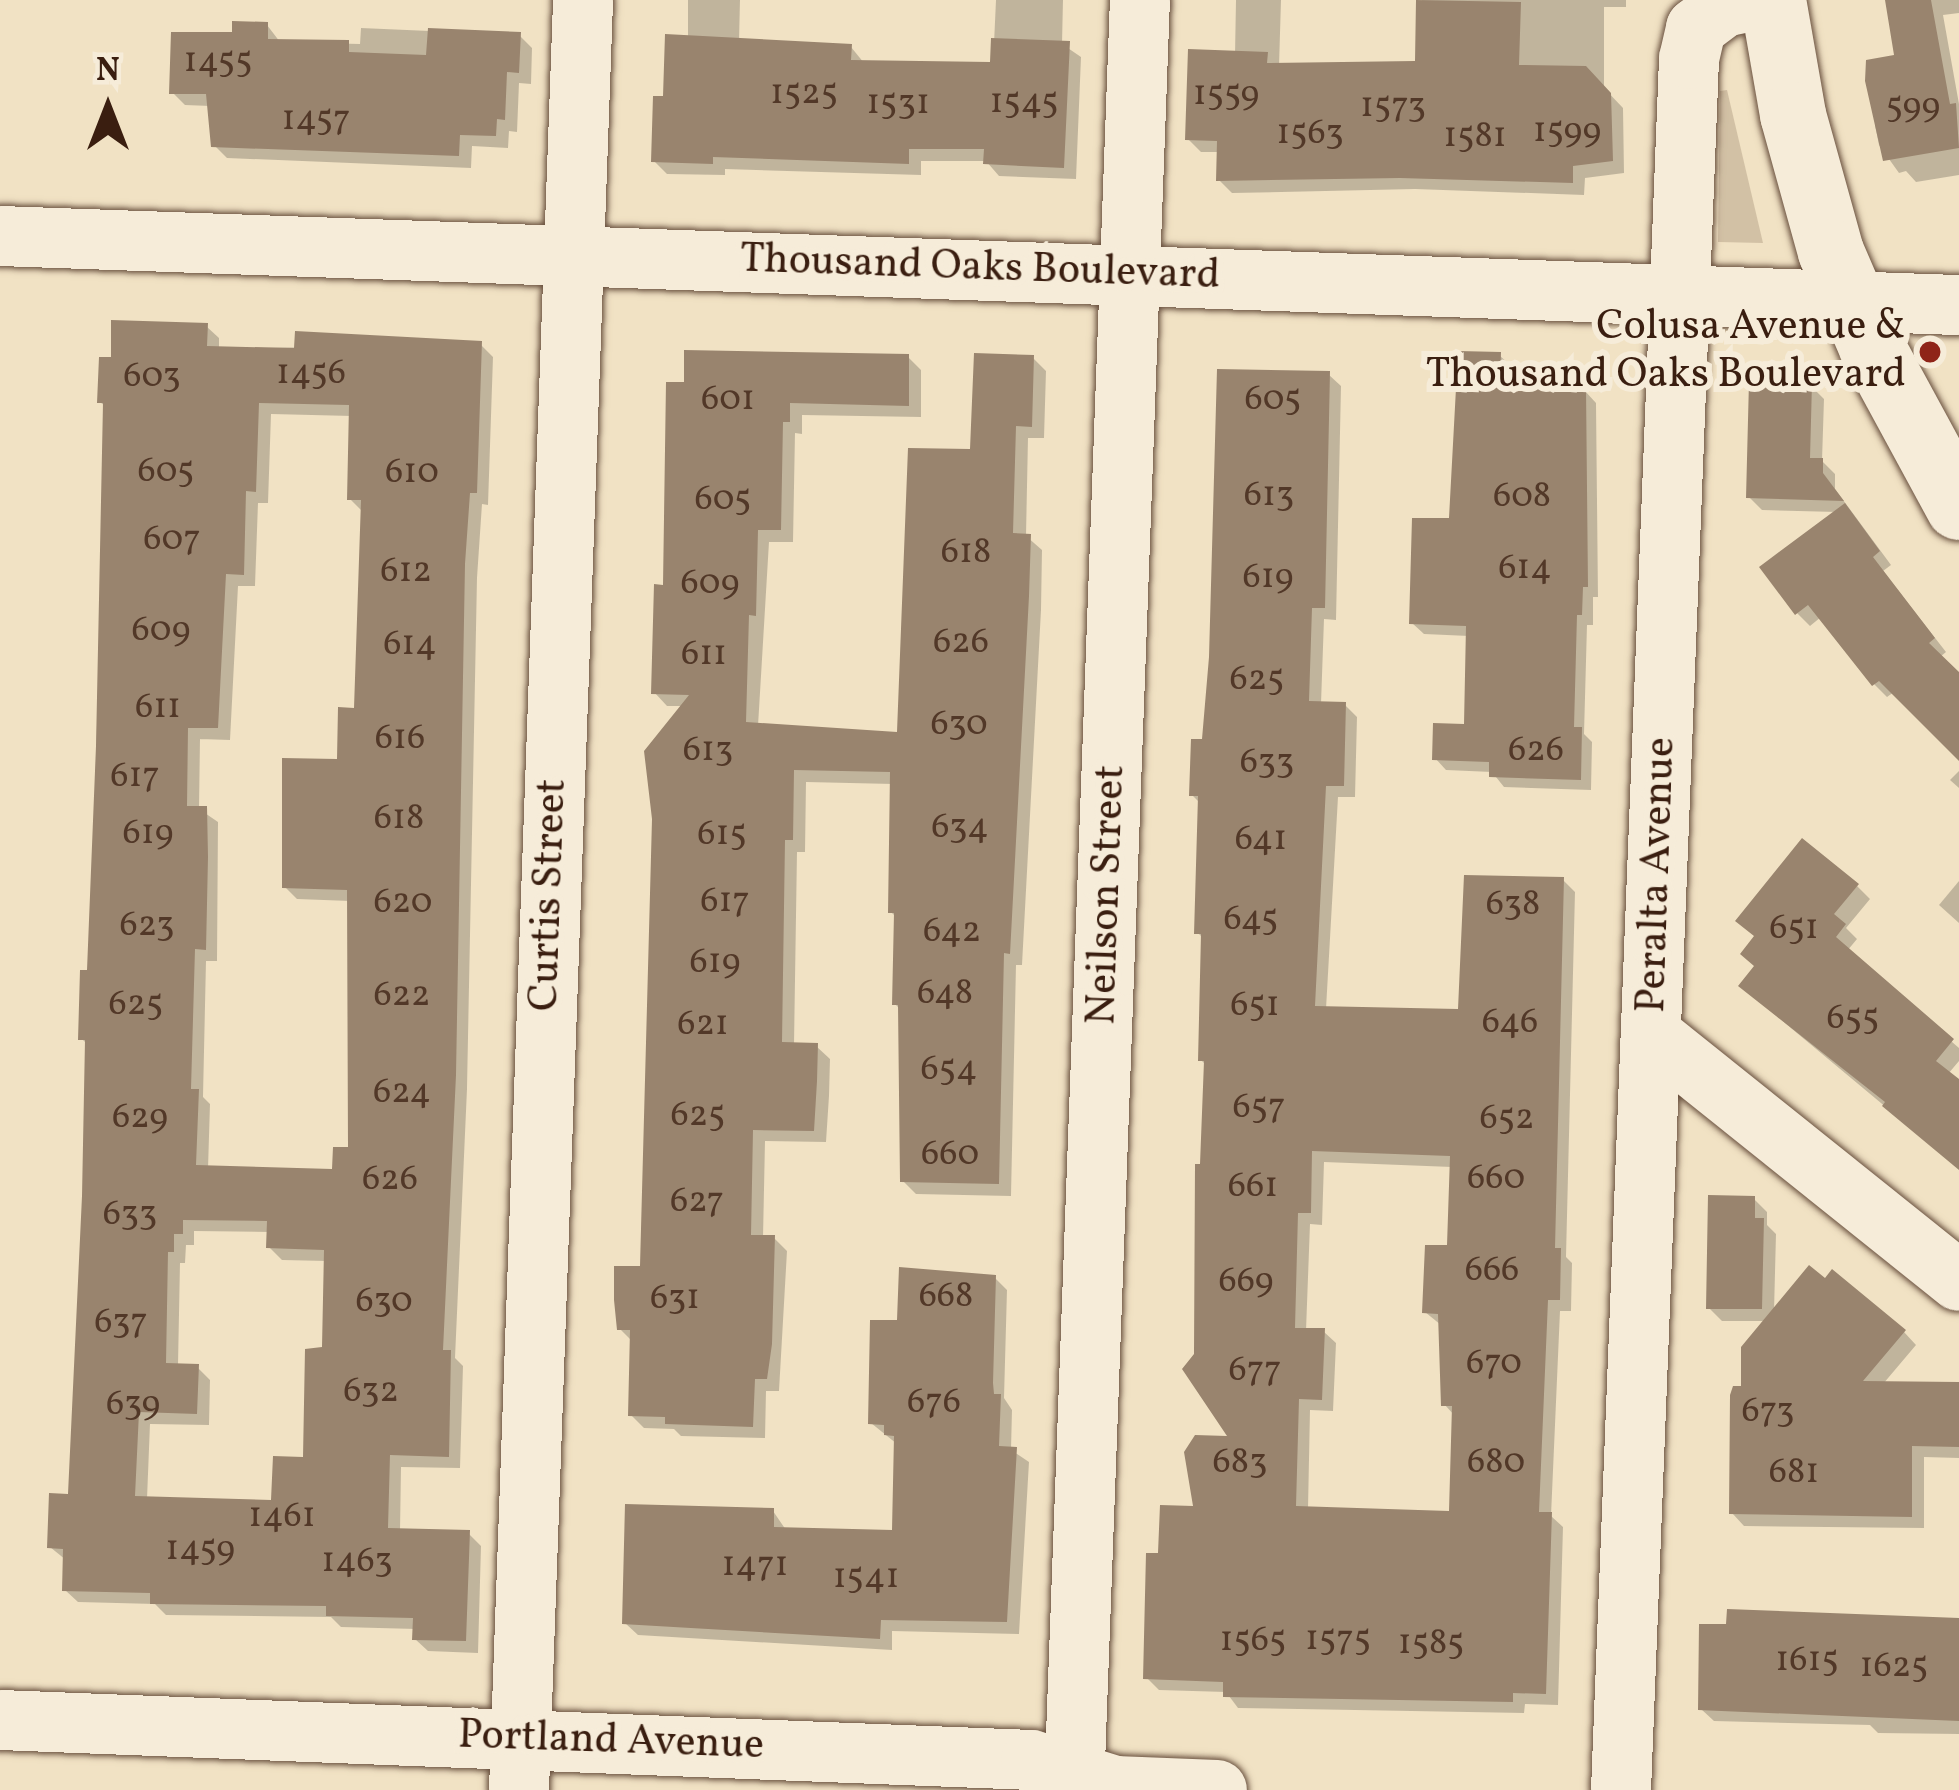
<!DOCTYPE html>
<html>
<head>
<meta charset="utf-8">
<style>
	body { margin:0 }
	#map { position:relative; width:1959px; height:1790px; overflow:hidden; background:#f1e2c4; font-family:Vollkorn,serif }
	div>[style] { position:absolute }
	.green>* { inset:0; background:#d2c1a5 }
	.shadow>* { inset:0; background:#0003 }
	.building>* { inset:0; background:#99846e }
	.roads { filter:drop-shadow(0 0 3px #684f3d) drop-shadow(0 0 3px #684f3d) }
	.minor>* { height:60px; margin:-30px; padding:0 30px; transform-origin:30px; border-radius:30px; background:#f6ecd9 }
	.tertiary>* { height:66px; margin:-33px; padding:0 33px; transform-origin:33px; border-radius:33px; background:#f6ecd9 }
	.dots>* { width:33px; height:33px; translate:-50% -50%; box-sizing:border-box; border:6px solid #f6ecd9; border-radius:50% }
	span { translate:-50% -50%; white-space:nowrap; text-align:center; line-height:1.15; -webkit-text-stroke:12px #f6ecd9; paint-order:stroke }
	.number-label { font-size:36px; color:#523828 }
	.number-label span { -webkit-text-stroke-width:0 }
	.street-label { font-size:42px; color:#3a1e10 }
	.poi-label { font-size:42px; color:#3a1e10 }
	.right { translate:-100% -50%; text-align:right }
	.north { position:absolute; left:48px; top:48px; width:120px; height:120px; -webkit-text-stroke:9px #f6ecd9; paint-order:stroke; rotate:0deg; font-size:33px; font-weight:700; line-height:48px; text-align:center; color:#3a1e10 }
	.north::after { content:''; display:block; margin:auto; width:42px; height:54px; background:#3a1e10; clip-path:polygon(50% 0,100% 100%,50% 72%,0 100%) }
</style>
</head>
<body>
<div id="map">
	<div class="green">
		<div style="clip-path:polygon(1727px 90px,1763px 243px,1718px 242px,1720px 91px)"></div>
	</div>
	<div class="shadow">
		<div style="clip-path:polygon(688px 0,740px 0,739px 42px,851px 47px,864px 63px,993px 65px,996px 0,1063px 0,1062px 44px,1081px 57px,1076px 179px,999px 176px,986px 161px,921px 161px,921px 175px,725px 169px,725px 175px,667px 174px,654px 161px,666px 99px,688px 38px)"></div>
		<div style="clip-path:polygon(1236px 0,1281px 0,1279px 67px,1418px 64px,1422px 0,1626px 0,1626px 7px,1604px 7px,1604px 88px,1623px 108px,1624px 173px,1585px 178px,1584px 195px,1415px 189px,1232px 193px,1219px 180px,1220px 152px,1201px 152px,1188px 139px,1235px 54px)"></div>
		<div style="clip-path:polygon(1888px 0,1959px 0,1959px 13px,1943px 15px,1959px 104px,1959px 175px,1916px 182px,1906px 171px,1899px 173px,1879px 145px,1875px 125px,1898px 57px)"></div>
		<div style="clip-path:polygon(267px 25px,280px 42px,360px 44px,361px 28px,519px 35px,532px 48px,531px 84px,519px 83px,517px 132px,509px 131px,508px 148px,472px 146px,471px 168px,227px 158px,214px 145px,210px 106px,185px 105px,172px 92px,235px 35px)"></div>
		<div style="clip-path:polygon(evenodd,206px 326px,219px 338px,219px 349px,480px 344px,493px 357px,488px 505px,482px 504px,477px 578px,467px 1089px,455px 1358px,463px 1366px,460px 1468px,401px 1467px,400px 1531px,468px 1533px,481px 1546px,478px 1653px,428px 1651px,415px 1639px,416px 1629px,341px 1627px,331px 1617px,166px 1615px,155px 1604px,78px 1602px,65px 1590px,66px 1560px,50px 1547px,71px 1497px,85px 1196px,88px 1045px,81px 1038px,90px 973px,106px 407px,100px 402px,206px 326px,271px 414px,352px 416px,350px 499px,363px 512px,357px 711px,285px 887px,297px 899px,350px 901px,351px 1150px,335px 1172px,208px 1169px,210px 1104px,203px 1097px,206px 961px,217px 961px,218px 822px,199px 809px,200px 739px,230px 740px,238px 586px,255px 586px,258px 503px,268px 503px,271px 414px,206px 326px,194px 1231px,270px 1232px,269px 1247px,282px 1260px,327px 1261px,325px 1350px,306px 1460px,274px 1503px,147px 1499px,150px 1424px,209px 1425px,210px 1380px,197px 1367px,178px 1366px,180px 1263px,185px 1263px,186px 1245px,194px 1245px,194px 1231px)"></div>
		<div style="clip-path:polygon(1499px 355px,1511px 366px,1510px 389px,1585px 391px,1596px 403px,1598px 597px,1593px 597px,1593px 625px,1587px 625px,1584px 734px,1592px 742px,1591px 790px,1504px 787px,1492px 772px,1446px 770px,1435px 758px,1467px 727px,1469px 636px,1424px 634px,1412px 623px,1452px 522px)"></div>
		<div style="clip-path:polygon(908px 357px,921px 370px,921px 417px,802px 415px,802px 434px,795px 433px,793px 542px,769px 542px,758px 726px,900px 735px,972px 452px,1033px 358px,1046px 371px,1044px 438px,1028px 438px,1026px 536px,1042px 550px,1041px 610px,1022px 965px,1016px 965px,1011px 1196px,916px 1194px,903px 1181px,901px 1010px,895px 1004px,896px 917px,891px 912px,893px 784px,806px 782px,805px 852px,797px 852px,794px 1045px,816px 1046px,830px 1059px,829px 1096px,826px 1142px,765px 1141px,763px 1238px,774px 1238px,787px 1251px,779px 1391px,766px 1391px,765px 1438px,681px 1436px,674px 1429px,644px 1428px,631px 1415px,632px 1341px,620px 1329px,643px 1270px,684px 706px,667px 706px,654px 692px,666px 588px,669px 385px)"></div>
		<div style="clip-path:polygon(evenodd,1328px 374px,1341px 386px,1336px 620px,1324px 619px,1321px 704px,1345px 705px,1357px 717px,1355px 797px,1338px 797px,1326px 1009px,1461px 1012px,1563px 880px,1575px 892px,1566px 1257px,1572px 1263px,1571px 1311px,1560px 1311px,1551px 1516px,1563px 1527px,1558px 1705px,1525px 1704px,1524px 1713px,1238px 1708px,1226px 1692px,1159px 1690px,1147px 1678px,1161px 1556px,1196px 1509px,1233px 1439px,1197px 1355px,1207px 1066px,1201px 1060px,1204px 939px,1197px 932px,1200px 803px,1192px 795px,1328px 374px,1324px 1162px,1452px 1167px,1450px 1248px,1425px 1312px,1441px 1325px,1444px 1404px,1455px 1416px,1452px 1514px,1308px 1509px,1310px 1410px,1333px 1411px,1336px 1343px,1323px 1331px,1306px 1331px,1310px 1224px,1322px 1225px,1324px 1162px)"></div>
		<div style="clip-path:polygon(1811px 386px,1824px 399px,1822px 461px,1835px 474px,1835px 489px,1891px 565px,1883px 571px,1946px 652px,1940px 657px,1959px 675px,1959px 757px,1894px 692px,1887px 697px,1874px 684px,1821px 617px,1810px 626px,1797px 613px,1837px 512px,1762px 510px,1749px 497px)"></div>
		<div style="clip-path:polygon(1959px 771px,1959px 788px,1950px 780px)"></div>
		<div style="clip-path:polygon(1959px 881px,1959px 923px,1939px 905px)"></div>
		<div style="clip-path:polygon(1857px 886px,1870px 899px,1846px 928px,1857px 939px,1847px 951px,1959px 1048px,1959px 1061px,1948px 1074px,1959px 1083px,1959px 1168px,1755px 998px)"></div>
		<div style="clip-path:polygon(1754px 1199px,1767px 1212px,1767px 1225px,1776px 1234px,1774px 1312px,1904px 1332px,1916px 1345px,1883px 1384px,1959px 1385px,1959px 1458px,1924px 1457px,1924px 1528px,1744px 1526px,1732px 1513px,1744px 1389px,1767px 1321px,1722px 1321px,1709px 1308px)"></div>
		<div style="clip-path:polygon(994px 1277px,1007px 1290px,1004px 1398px,1012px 1410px,1011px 1450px,1029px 1462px,1019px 1634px,892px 1631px,892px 1650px,638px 1635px,625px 1623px,773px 1511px,786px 1530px,895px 1533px,897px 1444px,871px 1423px,900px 1324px)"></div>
		<div style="clip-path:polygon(1959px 1618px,1959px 1734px,1878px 1733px,1870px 1725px,1714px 1721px,1701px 1709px)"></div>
	</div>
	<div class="building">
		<div style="clip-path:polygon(1416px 0,1521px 2px,1519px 65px,1586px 66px,1611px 93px,1613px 161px,1573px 166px,1573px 183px,1400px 178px,1216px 181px,1217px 141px,1185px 140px,1188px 49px,1268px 52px,1267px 63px,1415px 61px)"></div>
		<div style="clip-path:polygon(1885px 0,1931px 0,1950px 104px,1956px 103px,1959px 148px,1883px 161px,1865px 81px,1866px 60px,1894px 55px)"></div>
		<div style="clip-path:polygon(232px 21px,268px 22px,268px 39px,349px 40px,349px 52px,426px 55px,428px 28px,521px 32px,519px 73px,507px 72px,505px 120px,497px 119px,496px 136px,460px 135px,459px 156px,211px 147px,206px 94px,169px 94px,171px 32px,232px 32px)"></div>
		<div style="clip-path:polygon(665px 34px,852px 44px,851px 60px,990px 62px,991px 38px,1070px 41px,1064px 168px,983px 164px,984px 149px,909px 149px,909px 164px,713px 157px,713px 164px,651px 162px,653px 96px,663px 96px)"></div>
		<div style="clip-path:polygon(evenodd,111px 320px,208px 323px,207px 346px,294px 348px,295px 331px,482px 341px,477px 493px,470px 493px,465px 564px,456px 1075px,443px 1350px,451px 1350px,449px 1457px,390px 1455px,388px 1528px,470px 1530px,466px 1641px,412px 1640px,413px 1618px,326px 1616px,326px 1606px,150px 1604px,150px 1593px,62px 1591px,63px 1549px,47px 1548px,49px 1493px,68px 1494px,82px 1196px,85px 1040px,78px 1040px,80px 970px,87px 970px,96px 746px,103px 403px,97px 403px,99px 357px,111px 357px,111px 320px,259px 403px,349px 405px,347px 500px,361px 500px,354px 708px,338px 707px,337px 759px,282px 758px,282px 888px,347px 890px,348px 1147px,333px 1147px,332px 1169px,196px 1165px,199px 1089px,191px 1089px,195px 949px,206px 950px,208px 857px,207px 806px,187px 806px,188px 728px,218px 728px,226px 574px,244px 575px,246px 491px,256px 492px,259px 403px,111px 320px,183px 1220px,267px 1221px,266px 1248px,324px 1250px,322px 1347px,305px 1349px,303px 1457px,273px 1456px,271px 1500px,135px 1496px,139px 1412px,197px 1414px,199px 1364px,166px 1363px,168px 1252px,174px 1252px,174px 1234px,183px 1234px,183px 1220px)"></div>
		<div style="clip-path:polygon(684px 350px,909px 354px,909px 406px,790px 403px,790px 422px,783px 422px,781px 530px,758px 530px,756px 616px,749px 615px,746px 722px,897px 732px,908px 448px,970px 449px,974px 353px,1034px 355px,1032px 427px,1016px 426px,1013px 533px,1031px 534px,1029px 596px,1010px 954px,1004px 953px,999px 1184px,900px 1182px,898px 1005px,892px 1005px,894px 913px,888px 913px,890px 772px,794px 770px,793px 840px,785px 840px,782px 1042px,818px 1043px,817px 1081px,814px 1131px,753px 1130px,751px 1235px,775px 1235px,772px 1344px,767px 1379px,755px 1379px,753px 1427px,665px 1424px,665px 1417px,628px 1416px,630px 1330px,617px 1330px,614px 1300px,614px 1266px,640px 1266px,652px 819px,644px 751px,689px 695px,651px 694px,654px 584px,663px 585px,666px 382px,684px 382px)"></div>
		<div style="clip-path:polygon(1458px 351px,1501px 352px,1500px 385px,1586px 388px,1588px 587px,1583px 587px,1582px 615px,1577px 615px,1574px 727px,1582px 727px,1581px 780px,1489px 777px,1489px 762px,1432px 760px,1433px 723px,1464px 724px,1466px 626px,1409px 624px,1412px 518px,1449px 518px)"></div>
		<div style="clip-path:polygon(evenodd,1217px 369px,1330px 371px,1325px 608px,1312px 608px,1309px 701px,1346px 702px,1344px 786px,1326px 786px,1315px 1006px,1458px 1009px,1464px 875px,1564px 877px,1555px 1248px,1561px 1248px,1560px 1300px,1548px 1300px,1539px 1512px,1552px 1512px,1546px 1694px,1513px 1693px,1513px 1702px,1223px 1697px,1223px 1682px,1143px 1679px,1146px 1553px,1158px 1553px,1160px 1505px,1193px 1506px,1184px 1452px,1195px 1435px,1227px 1436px,1182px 1369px,1194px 1354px,1195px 1164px,1200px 1164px,1204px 1061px,1198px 1061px,1201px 934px,1194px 934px,1198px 796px,1189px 796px,1191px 739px,1202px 739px,1209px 657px,1217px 369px,1312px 1151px,1450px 1156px,1447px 1245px,1425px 1245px,1422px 1313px,1438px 1314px,1441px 1406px,1452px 1406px,1449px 1511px,1296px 1506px,1299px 1399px,1322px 1400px,1325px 1328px,1295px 1328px,1298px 1213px,1311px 1213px,1312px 1151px)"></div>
		<div style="clip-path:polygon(1749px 381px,1812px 383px,1810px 458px,1823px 458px,1823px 473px,1844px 501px,1746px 498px)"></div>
		<div style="clip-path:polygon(1845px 503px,1880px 551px,1873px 557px,1935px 638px,1929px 643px,1959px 672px,1959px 761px,1879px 681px,1872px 686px,1808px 605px,1795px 615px,1759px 567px)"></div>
		<div style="clip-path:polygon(1802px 838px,1859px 884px,1834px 914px,1846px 924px,1836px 937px,1954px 1039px,1936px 1061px,1959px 1079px,1959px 1170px,1882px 1106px,1885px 1102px,1738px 986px,1754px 966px,1740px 954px,1754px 936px,1735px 921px)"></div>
		<div style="clip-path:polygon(1708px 1195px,1755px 1196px,1755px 1218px,1764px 1218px,1762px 1309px,1706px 1309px)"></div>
		<div style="clip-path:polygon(1809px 1265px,1825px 1278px,1832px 1269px,1906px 1330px,1863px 1381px,1959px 1382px,1959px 1447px,1912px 1446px,1912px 1517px,1729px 1514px,1730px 1395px,1733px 1386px,1741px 1386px,1741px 1347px)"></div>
		<div style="clip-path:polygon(899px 1267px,996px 1275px,993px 1383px,994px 1394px,1001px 1394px,999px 1446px,1017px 1447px,1007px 1622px,881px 1620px,880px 1639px,622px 1624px,625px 1504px,774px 1508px,774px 1527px,892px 1530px,894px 1436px,884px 1435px,884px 1425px,868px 1424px,870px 1320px,897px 1320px)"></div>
		<div style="clip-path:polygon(1727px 1609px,1959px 1618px,1959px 1721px,1698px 1710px,1699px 1624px,1726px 1624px)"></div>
	</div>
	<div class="roads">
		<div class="minor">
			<div style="left:0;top:236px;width:1960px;rotate:2.02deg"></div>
			<div style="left:1652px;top:1035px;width:393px;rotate:38.7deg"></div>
			<div style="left:0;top:1720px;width:1032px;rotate:2.22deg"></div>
			<div style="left:1031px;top:1760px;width:88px;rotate:17.2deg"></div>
			<div style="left:1115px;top:1786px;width:102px;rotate:2.2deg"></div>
			<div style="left:519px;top:1790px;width:1791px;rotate:-87.95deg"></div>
			<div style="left:1074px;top:1790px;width:1791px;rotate:-87.89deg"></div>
			<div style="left:1621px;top:1790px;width:1732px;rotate:-87.75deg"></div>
			<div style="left:1689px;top:59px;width:32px;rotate:-77deg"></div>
			<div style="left:1696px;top:28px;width:35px;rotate:-37deg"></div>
			<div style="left:1724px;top:7px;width:33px;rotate:-12deg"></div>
		</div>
		<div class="tertiary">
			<div style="left:1773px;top:0;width:117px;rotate:80.1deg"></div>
			<div style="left:1793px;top:115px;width:142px;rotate:74.5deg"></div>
			<div style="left:1831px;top:252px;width:103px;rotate:66.7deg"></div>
			<div style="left:1872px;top:347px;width:182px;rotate:61.5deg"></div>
		</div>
	</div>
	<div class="dots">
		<div style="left:1930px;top:352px;background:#8f2418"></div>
	</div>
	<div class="number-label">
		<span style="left:218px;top:63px">1455</span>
		<span style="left:804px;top:95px">1525</span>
		<span style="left:1226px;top:96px">1559</span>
		<span style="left:1024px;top:104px">1545</span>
		<span style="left:898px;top:105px">1531</span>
		<span style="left:1393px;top:108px">1573</span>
		<span style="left:1913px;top:108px">599</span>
		<span style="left:316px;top:121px">1457</span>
		<span style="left:1567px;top:133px">1599</span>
		<span style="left:1310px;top:135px">1563</span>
		<span style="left:1475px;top:138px">1581</span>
		<span style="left:311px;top:375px">1456</span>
		<span style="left:152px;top:378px">603</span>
		<span style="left:728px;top:401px">601</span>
		<span style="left:1273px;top:401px">605</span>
		<span style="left:166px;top:473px">605</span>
		<span style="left:412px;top:474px">610</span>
		<span style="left:1269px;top:497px">613</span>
		<span style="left:1522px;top:498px">608</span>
		<span style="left:723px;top:501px">605</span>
		<span style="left:172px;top:541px">607</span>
		<span style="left:966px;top:554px">618</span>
		<span style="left:1525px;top:570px">614</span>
		<span style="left:406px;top:573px">612</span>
		<span style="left:1268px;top:579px">619</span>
		<span style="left:710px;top:585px">609</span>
		<span style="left:161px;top:632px">609</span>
		<span style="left:961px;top:644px">626</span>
		<span style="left:410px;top:646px">614</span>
		<span style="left:704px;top:656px">611</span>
		<span style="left:1257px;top:681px">625</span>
		<span style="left:158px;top:709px">611</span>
		<span style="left:959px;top:726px">630</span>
		<span style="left:400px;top:740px">616</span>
		<span style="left:708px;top:752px">613</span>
		<span style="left:1536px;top:752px">626</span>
		<span style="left:1267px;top:764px">633</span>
		<span style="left:135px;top:778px">617</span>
		<span style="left:399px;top:820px">618</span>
		<span style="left:960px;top:829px">634</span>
		<span style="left:148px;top:835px">619</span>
		<span style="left:722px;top:836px">615</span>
		<span style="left:1261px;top:841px">641</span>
		<span style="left:725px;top:903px">617</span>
		<span style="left:403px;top:904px">620</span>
		<span style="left:1513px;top:906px">638</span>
		<span style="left:1251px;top:921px">645</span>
		<span style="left:147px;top:927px">623</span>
		<span style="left:1794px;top:930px">651</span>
		<span style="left:952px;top:933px">642</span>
		<span style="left:715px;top:964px">619</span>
		<span style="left:945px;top:995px">648</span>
		<span style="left:402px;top:997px">622</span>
		<span style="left:136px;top:1006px">625</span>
		<span style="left:1255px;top:1007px">651</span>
		<span style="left:1853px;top:1020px">655</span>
		<span style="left:1510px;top:1024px">646</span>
		<span style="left:703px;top:1026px">621</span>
		<span style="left:949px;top:1071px">654</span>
		<span style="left:402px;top:1094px">624</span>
		<span style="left:1259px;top:1109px">657</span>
		<span style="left:698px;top:1117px">625</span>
		<span style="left:140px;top:1119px">629</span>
		<span style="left:1507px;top:1120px">652</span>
		<span style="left:950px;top:1156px">660</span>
		<span style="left:1496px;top:1180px">660</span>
		<span style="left:390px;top:1181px">626</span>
		<span style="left:1253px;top:1188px">661</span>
		<span style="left:697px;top:1203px">627</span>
		<span style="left:130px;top:1216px">633</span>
		<span style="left:1492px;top:1272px">666</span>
		<span style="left:1246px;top:1283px">669</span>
		<span style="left:946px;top:1298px">668</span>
		<span style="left:675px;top:1300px">631</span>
		<span style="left:384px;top:1303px">630</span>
		<span style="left:121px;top:1324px">637</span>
		<span style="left:1494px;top:1365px">670</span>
		<span style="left:1255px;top:1372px">677</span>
		<span style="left:371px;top:1393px">632</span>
		<span style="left:934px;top:1404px">676</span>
		<span style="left:133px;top:1406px">639</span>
		<span style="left:1768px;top:1413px">673</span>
		<span style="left:1240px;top:1464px">683</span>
		<span style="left:1496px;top:1464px">680</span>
		<span style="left:1794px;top:1474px">681</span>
		<span style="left:282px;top:1518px">1461</span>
		<span style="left:200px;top:1551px">1459</span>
		<span style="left:357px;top:1563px">1463</span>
		<span style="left:755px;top:1567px">1471</span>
		<span style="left:866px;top:1579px">1541</span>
		<span style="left:1338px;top:1641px">1575</span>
		<span style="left:1253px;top:1642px">1565</span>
		<span style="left:1431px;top:1645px">1585</span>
		<span style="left:1807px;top:1662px">1615</span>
		<span style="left:1894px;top:1668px">1625</span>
	</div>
	<div class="street-label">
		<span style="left:980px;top:269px;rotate:2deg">Thousand Oaks Boulevard</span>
		<span style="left:1658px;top:875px;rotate:-88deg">Peralta Avenue</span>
		<span style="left:550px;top:895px;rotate:-88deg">Curtis Street</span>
		<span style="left:1108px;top:895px;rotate:-88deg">Neilson Street</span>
		<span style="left:611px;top:1742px;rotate:2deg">Portland Avenue</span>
	</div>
	<div class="poi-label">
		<span class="right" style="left:1906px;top:352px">Colusa Avenue &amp;<br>Thousand Oaks Boulevard</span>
	</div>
	<div class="north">N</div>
</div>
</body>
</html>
